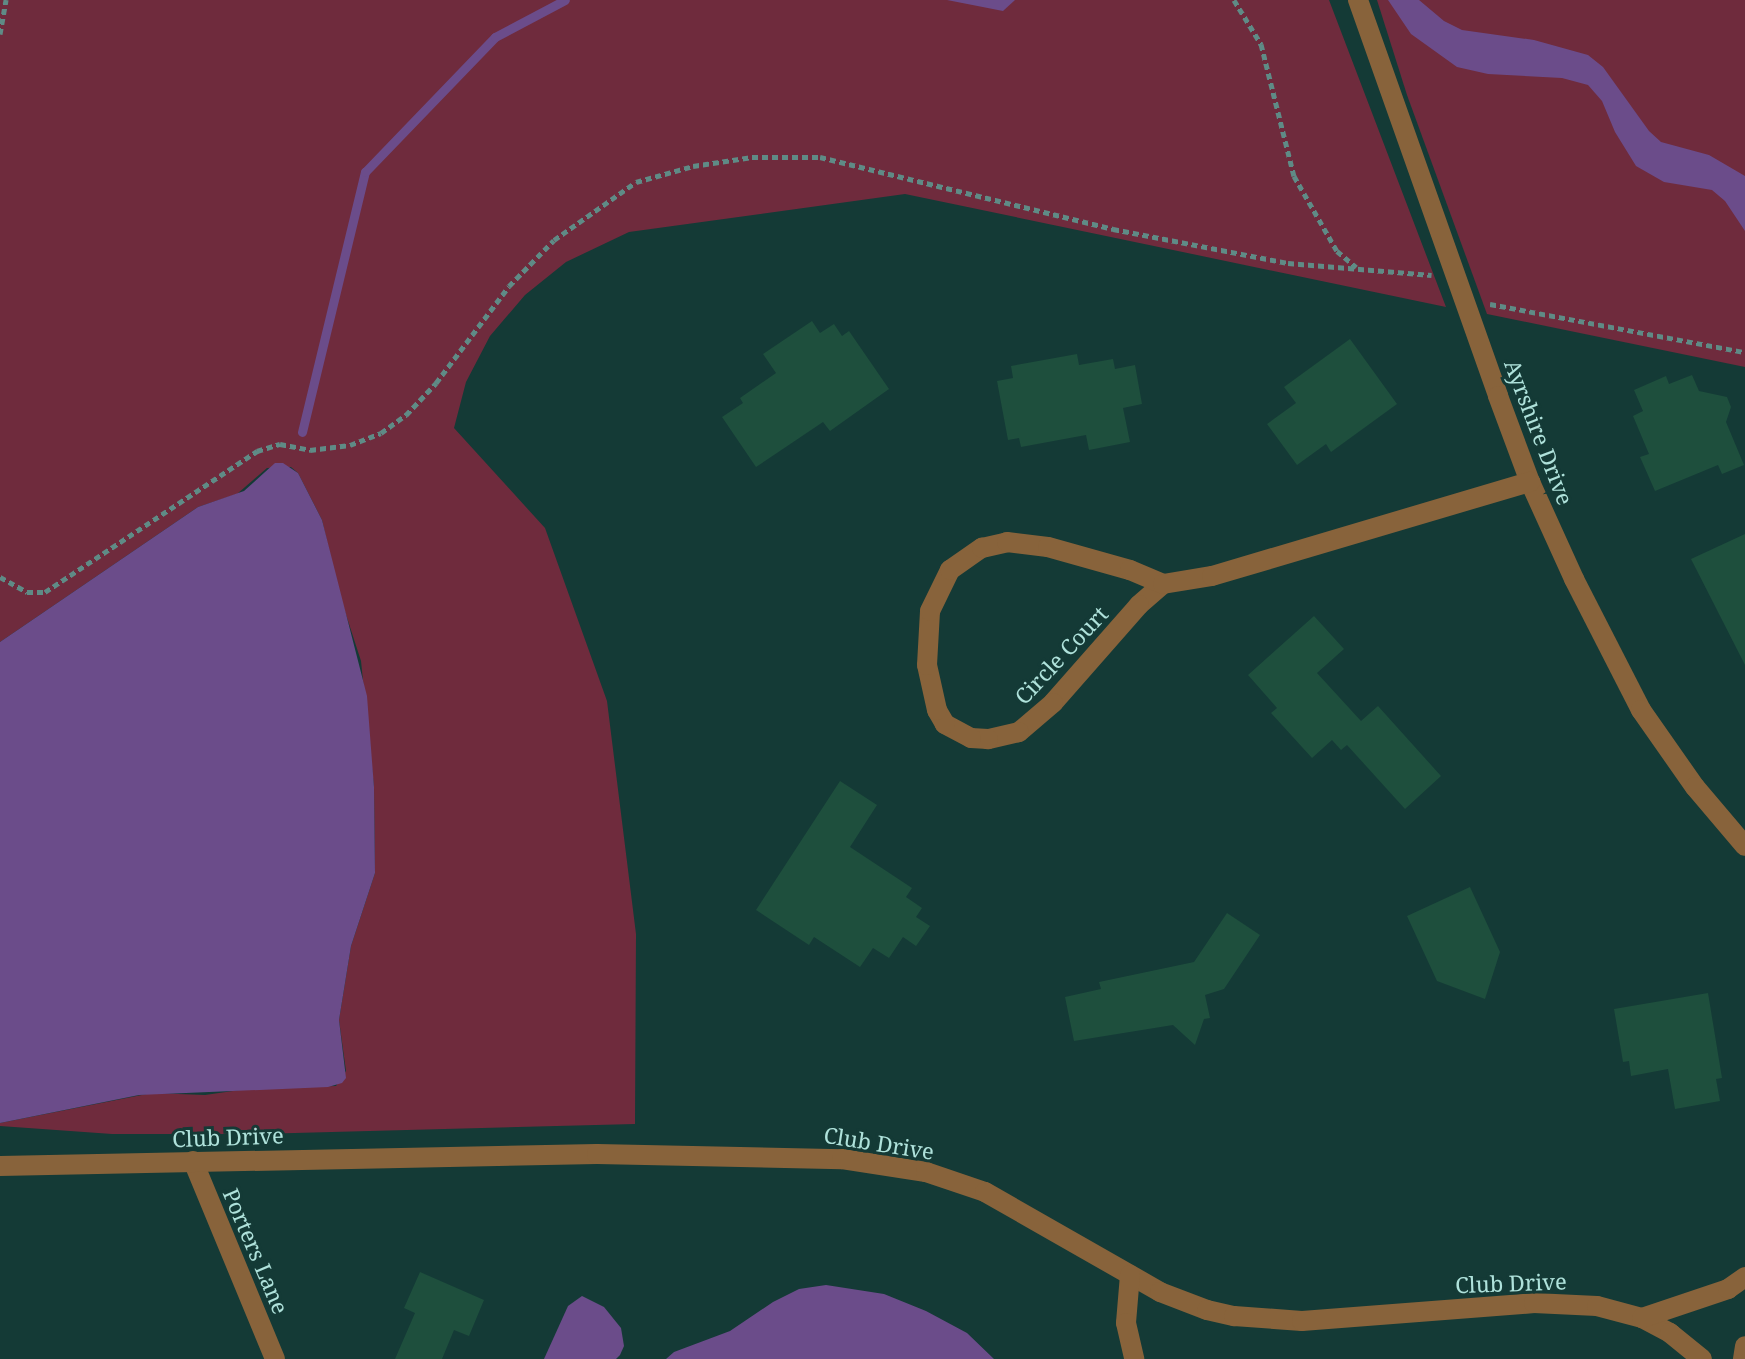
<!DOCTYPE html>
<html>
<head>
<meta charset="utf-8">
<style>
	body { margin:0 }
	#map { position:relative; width:1745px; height:1359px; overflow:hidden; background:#143a36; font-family:"Noto Serif",serif }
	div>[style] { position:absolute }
	.green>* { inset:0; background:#6f2b3d }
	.water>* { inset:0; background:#6b4c8a }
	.stream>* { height:9px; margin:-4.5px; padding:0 4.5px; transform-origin:4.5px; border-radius:4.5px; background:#6b4c8a }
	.building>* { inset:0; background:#1e4f3d }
	.path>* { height:5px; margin-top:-2.5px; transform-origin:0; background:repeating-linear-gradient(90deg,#5f8b86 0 6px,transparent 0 10px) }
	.minor>* { height:20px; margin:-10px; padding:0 10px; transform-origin:10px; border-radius:10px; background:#88633b }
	span { translate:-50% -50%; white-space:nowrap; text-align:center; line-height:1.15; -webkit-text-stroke:6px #143a36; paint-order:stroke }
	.street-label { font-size:22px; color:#afe2db }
</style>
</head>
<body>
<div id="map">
	<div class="green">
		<div style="clip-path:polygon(0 0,1329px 0,1446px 307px,905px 194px,629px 232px,566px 262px,525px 295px,490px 336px,466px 382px,454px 428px,545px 528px,607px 701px,636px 934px,635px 1124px,257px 1134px,112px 1134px,0 1126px,0 1123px,152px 1093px,205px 1095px,247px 1089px,336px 1086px,346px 1071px,339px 1020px,351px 946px,375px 873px,374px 787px,361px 661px,339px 593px,322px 520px,298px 473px,291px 467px,267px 468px,237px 494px,198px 507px,0 642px)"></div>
		<div style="clip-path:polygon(1377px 0,1745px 0,1745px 367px,1487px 314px,1407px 95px)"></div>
	</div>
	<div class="water">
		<div style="clip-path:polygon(947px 0,1015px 0,1003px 11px)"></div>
		<div style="clip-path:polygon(1388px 0,1419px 0,1444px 21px,1462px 30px,1534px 40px,1588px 55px,1603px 67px,1649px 131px,1661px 142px,1709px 155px,1745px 176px,1745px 231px,1725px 201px,1712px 190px,1664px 182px,1636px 166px,1615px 132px,1602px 101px,1588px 85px,1562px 78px,1488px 74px,1457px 67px,1411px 34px)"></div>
		<div style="clip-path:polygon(275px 463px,283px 463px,298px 473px,322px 520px,367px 696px,374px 787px,375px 873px,351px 946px,339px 1020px,346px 1078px,342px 1083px,328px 1087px,139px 1095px,0 1123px,0 642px,198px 507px,244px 491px)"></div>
		<div style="clip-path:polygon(826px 1285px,884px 1294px,926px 1311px,967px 1333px,994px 1359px,666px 1359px,674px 1352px,730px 1331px,773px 1302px,799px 1289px)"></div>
		<div style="clip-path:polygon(582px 1296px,604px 1307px,621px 1328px,624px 1346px,620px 1355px,616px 1359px,544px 1359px,568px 1306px)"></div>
	</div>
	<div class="stream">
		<div style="left:302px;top:432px;width:268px;rotate:-76.4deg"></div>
		<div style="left:365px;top:172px;width:187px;rotate:-46.1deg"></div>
		<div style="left:495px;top:37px;width:79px;rotate:-27.9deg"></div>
	</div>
	<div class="building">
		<div style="clip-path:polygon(812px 321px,820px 333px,834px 324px,842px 336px,849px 331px,889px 389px,830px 431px,823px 422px,756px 467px,722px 417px,743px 403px,740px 398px,776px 373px,763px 354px)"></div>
		<div style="clip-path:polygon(1350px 339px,1397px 404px,1331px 452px,1326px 444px,1297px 465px,1267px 424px,1296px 403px,1284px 387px)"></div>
		<div style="clip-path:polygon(1077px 354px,1079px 365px,1113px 359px,1115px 369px,1135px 365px,1142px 404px,1123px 408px,1130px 442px,1089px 450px,1086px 435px,1021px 447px,1019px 438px,1008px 440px,997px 381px,1013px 378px,1011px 366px)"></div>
		<div style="clip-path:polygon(1692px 375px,1699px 391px,1727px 397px,1731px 407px,1726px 422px,1744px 465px,1722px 474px,1718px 465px,1655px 491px,1640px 457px,1649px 454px,1633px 416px,1643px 411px,1634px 390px,1666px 376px,1669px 384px)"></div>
		<div style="clip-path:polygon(1745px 534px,1745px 665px,1691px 559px)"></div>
		<div style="clip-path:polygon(1314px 616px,1344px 649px,1317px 673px,1361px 721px,1378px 706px,1441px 776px,1405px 809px,1347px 745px,1341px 750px,1332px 740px,1312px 758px,1271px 713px,1277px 708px,1248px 675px)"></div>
		<div style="clip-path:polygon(840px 781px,877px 805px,850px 847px,912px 888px,906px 897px,922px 908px,916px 917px,930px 926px,916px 946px,903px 937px,889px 958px,873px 948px,860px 967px,814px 937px,809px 945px,756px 910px)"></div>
		<div style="clip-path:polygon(1470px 887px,1500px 952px,1485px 999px,1437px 981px,1407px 916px)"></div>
		<div style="clip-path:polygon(1227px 913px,1260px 935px,1224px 989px,1205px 995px,1210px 1018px,1204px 1019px,1195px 1045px,1173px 1025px,1074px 1041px,1065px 997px,1101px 989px,1099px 982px,1194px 962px)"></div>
		<div style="clip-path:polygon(1708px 993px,1722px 1078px,1716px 1079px,1720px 1101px,1675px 1109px,1668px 1069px,1631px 1076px,1629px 1061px,1623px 1062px,1614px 1009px)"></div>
		<div style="clip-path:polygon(420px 1272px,484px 1300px,469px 1336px,454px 1330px,442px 1359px,395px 1359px,415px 1313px,404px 1308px)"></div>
	</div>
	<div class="path">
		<div style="left:1234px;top:0;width:52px;rotate:58.5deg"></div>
		<div style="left:1261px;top:44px;width:136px;rotate:76deg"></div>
		<div style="left:1294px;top:176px;width:86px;rotate:60.2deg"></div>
		<div style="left:1337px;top:251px;width:25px;rotate:40deg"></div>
		<div style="left:0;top:34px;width:35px;rotate:-80deg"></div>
		<div style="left:1490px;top:304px;width:259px;rotate:10.7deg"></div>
		<div style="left:0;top:577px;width:31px;rotate:29deg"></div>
		<div style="left:27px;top:592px;width:18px"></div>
		<div style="left:45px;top:592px;width:255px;rotate:-33.6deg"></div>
		<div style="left:257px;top:451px;width:24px;rotate:-17deg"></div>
		<div style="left:280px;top:444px;width:31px;rotate:11deg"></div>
		<div style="left:310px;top:450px;width:40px;rotate:-7.1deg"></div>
		<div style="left:350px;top:445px;width:33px;rotate:-21deg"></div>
		<div style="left:381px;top:433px;width:31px;rotate:-36deg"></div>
		<div style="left:406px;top:415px;width:44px;rotate:-46.8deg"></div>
		<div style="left:436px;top:383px;width:121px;rotate:-53deg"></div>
		<div style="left:509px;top:286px;width:64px;rotate:-45.6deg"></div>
		<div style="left:554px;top:240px;width:100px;rotate:-35.3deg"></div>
		<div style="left:636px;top:182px;width:59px;rotate:-15.7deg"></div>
		<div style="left:693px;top:166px;width:60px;rotate:-8.7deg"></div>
		<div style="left:752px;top:157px;width:68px"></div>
		<div style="left:820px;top:157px;width:302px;rotate:13.8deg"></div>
		<div style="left:1113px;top:229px;width:178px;rotate:11deg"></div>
		<div style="left:1288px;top:263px;width:144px;rotate:4.8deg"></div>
	</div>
	<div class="minor">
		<div style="left:1358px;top:0;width:420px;rotate:70.5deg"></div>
		<div style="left:1498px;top:396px;width:92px;rotate:69.6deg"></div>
		<div style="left:1530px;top:482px;width:107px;rotate:65.6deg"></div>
		<div style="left:1574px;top:579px;width:147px;rotate:62.9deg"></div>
		<div style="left:1641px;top:710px;width:94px;rotate:55deg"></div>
		<div style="left:1695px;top:787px;width:77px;rotate:49.7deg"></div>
		<div style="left:1163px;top:584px;width:32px;rotate:139deg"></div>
		<div style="left:1139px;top:605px;width:130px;rotate:131.3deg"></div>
		<div style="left:1053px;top:703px;width:45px;rotate:139.5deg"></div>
		<div style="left:1019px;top:732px;width:32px;rotate:167deg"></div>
		<div style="left:988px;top:739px;width:17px;rotate:-177deg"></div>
		<div style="left:971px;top:738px;width:30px;rotate:-152deg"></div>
		<div style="left:945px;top:724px;width:16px;rotate:-120deg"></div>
		<div style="left:937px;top:710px;width:46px;rotate:-102.5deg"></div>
		<div style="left:927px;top:665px;width:54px;rotate:-86.8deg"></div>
		<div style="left:930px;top:611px;width:46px;rotate:-64deg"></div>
		<div style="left:950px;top:570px;width:39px;rotate:-35deg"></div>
		<div style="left:982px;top:548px;width:26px;rotate:-13deg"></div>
		<div style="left:1007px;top:542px;width:41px;rotate:7deg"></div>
		<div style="left:1048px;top:547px;width:85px;rotate:15.7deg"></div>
		<div style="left:1130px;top:570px;width:36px;rotate:23deg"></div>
		<div style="left:1163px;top:584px;width:50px;rotate:-9.3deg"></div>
		<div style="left:1212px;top:576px;width:332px;rotate:-16.5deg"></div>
		<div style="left:193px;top:1161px;width:214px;rotate:67.5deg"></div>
		<div style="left:0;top:1166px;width:597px;rotate:-1.15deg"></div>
		<div style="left:597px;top:1154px;width:245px;rotate:1.2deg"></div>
		<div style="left:842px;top:1159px;width:85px;rotate:8.8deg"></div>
		<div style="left:926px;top:1172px;width:62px;rotate:18.7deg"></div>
		<div style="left:985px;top:1192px;width:202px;rotate:29.7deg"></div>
		<div style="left:1160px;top:1292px;width:50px;rotate:21deg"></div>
		<div style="left:1207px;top:1310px;width:28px;rotate:13deg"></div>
		<div style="left:1234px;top:1316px;width:68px;rotate:4.2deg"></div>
		<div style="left:1302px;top:1321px;width:233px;rotate:-4.4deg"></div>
		<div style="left:1534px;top:1303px;width:63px;rotate:2.7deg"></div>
		<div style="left:1597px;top:1306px;width:47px;rotate:14.9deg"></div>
		<div style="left:1642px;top:1318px;width:32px;rotate:28deg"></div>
		<div style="left:1670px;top:1333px;width:41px;rotate:39.1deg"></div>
		<div style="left:1130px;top:1275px;width:48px;rotate:94.8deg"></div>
		<div style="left:1126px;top:1323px;width:37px;rotate:77deg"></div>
		<div style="left:1642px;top:1318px;width:91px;rotate:-18.6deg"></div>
		<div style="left:1728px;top:1289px;width:21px;rotate:-35deg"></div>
		<div style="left:1743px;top:1359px;width:13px;rotate:-81deg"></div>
	</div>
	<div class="street-label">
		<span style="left:1539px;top:432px;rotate:69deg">Ayrshire Drive</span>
		<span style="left:1061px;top:655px;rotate:-47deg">Circle Court</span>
		<span style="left:228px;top:1137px;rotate:-2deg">Club Drive</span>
		<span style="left:879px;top:1143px;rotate:9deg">Club Drive</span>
		<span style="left:256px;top:1251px;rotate:67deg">Porters Lane</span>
		<span style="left:1511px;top:1283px;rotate:-2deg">Club Drive</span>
	</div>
</div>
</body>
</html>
